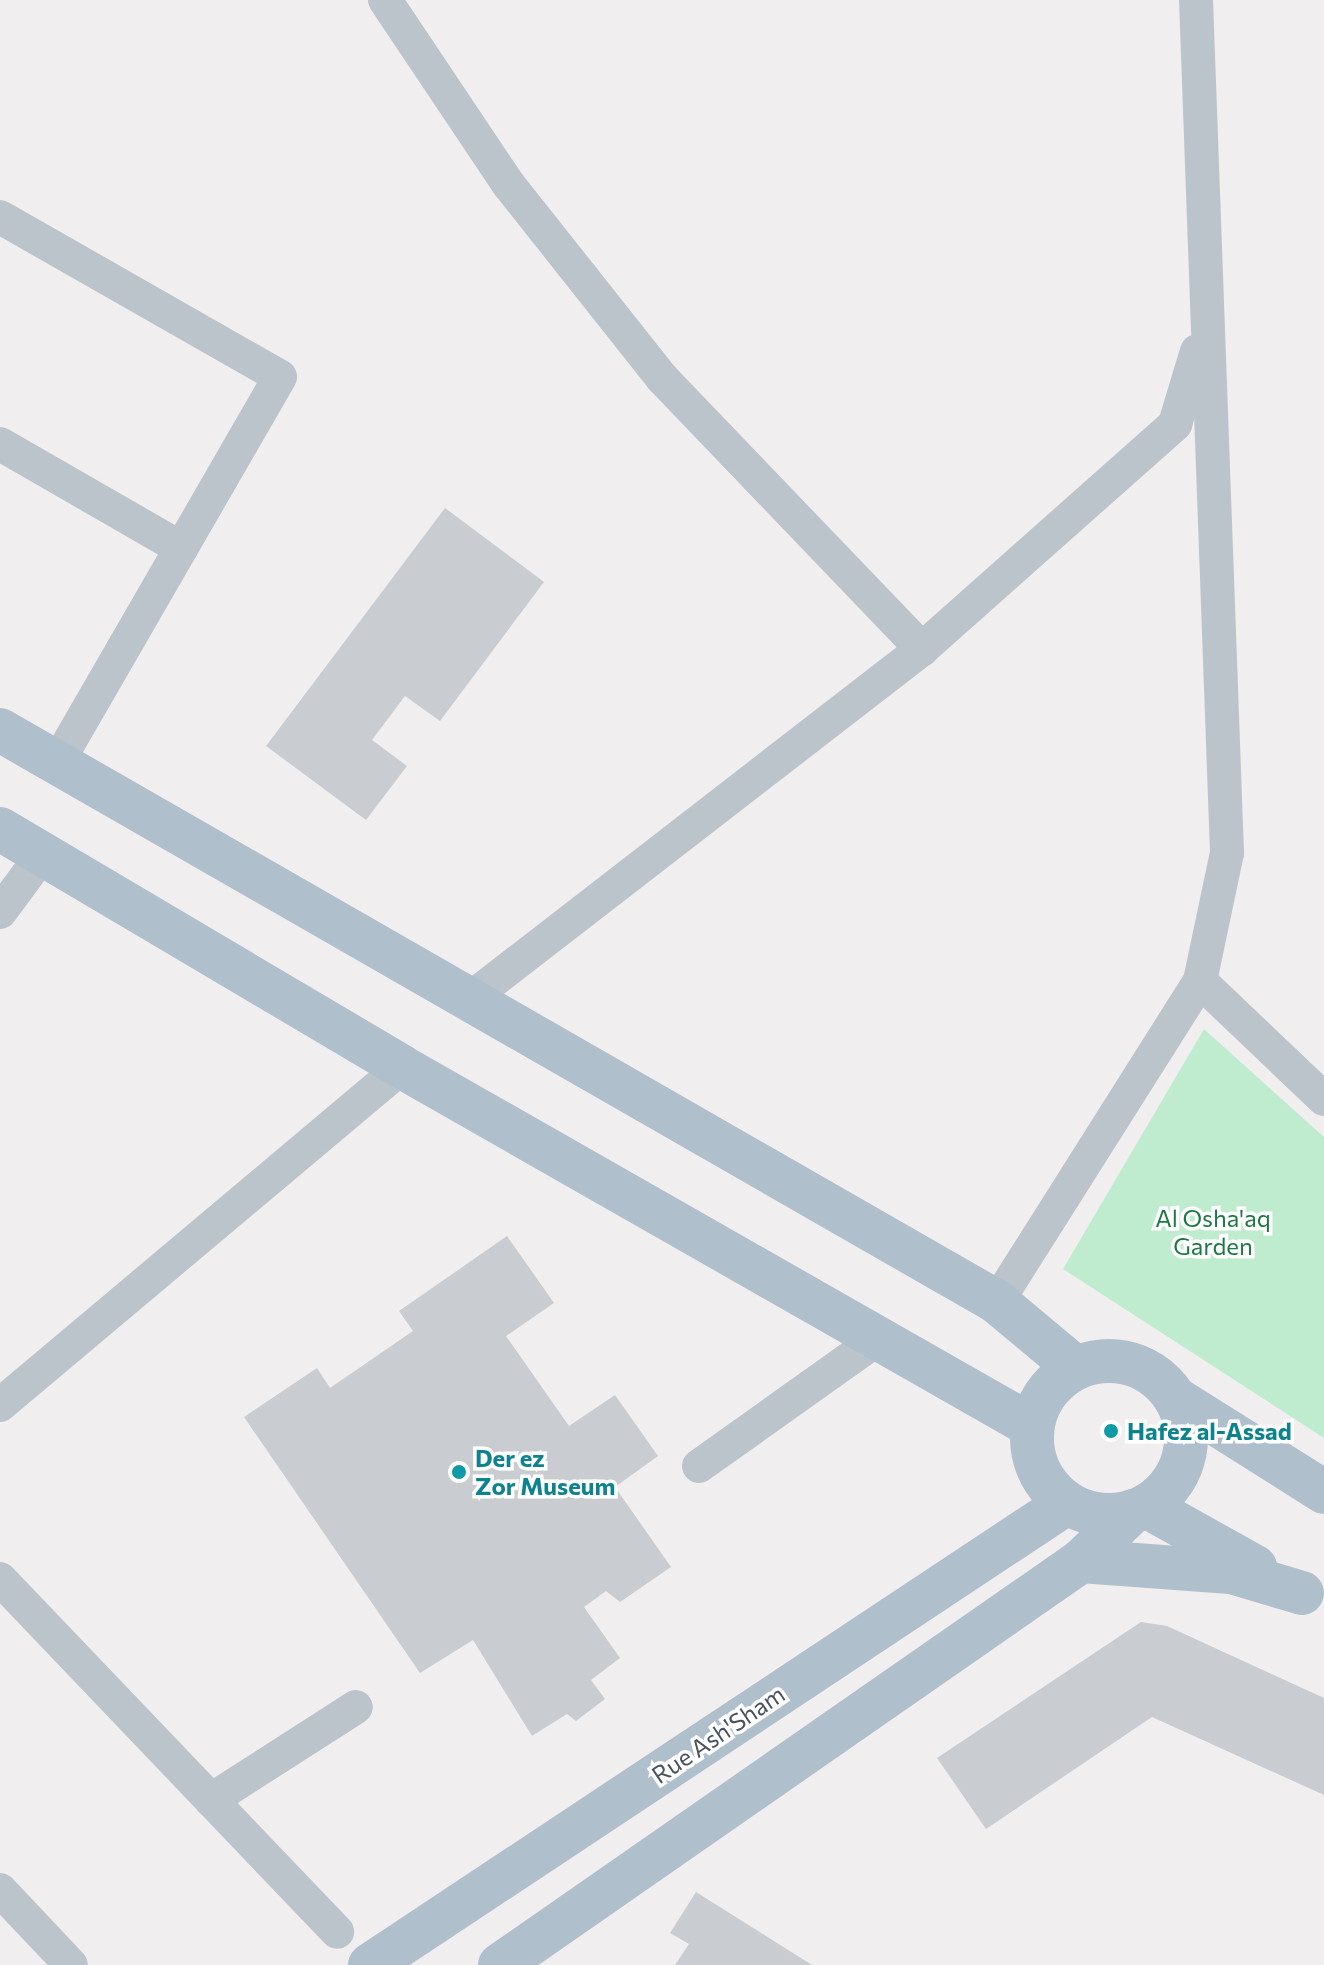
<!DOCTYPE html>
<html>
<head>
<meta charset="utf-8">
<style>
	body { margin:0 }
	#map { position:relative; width:1324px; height:1965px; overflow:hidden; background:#f1eeef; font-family:Commissioner,sans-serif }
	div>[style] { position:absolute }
	.green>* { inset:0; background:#bfecce }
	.building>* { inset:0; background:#c9ccd1 }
	.minor>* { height:34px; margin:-17px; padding:0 17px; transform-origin:17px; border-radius:17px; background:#bbc4cb }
	.major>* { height:44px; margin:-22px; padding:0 22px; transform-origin:22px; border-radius:22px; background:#b0bfcc }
	.major>.ring { margin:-22px; padding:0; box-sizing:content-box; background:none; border:44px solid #b0bfcc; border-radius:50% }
	.dots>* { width:22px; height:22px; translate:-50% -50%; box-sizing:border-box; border:4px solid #fff; border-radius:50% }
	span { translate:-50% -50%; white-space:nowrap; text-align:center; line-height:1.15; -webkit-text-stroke:7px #fff; paint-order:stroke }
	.park-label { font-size:24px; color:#1c7845 }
	.culture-label { font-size:24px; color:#0d838f; font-weight:700 }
	.left { translate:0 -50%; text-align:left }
	.street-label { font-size:24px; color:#48535b }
</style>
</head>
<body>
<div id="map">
	<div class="green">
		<div style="clip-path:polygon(1204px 1029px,1324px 1137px,1324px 1438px,1063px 1269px)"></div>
	</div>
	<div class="building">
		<div style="clip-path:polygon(445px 508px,544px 582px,440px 721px,405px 696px,372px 740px,407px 766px,366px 820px,266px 746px)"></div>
		<div style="clip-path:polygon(507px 1236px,554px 1303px,506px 1336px,569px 1426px,615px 1395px,658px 1456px,615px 1487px,671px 1567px,620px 1602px,606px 1591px,584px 1607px,620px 1658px,591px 1680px,605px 1699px,576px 1721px,567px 1714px,532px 1736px,473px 1640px,420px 1673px,244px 1417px,317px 1368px,330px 1388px,413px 1331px,399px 1311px)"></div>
		<div style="clip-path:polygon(1141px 1622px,1167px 1626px,1324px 1698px,1324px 1795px,1152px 1717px,986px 1829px,937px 1758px)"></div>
		<div style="clip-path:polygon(696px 1892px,812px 1965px,675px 1965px,689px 1944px,670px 1933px)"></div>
	</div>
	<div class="minor">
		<div style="left:385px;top:0;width:223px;rotate:56.2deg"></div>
		<div style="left:509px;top:185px;width:246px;rotate:51.6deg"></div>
		<div style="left:662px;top:378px;width:376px;rotate:46.2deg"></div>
		<div style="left:0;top:217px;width:322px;rotate:29.7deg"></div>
		<div style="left:280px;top:377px;width:447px;rotate:120deg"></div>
		<div style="left:0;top:444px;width:209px;rotate:29.9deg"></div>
		<div style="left:0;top:912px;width:72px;rotate:-53.4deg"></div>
		<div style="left:1200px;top:981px;width:171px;rotate:43.6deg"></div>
		<div style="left:471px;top:998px;width:570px;rotate:-37.73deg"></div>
		<div style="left:922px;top:649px;width:339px;rotate:-41.6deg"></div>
		<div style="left:1175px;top:424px;width:76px;rotate:-73.2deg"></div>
		<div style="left:997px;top:1302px;width:380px;rotate:-57.7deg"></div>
		<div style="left:1200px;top:981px;width:131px;rotate:-78.1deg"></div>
		<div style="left:1227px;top:853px;width:854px;rotate:-92.08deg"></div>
		<div style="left:0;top:1405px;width:525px;rotate:-40.06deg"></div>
		<div style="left:699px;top:1466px;width:221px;rotate:-35.4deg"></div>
		<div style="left:0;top:1579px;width:488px;rotate:46.3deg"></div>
		<div style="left:211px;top:1800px;width:172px;rotate:-32.7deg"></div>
		<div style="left:0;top:1890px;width:103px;rotate:46.6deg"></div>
	</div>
	<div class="major">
		<div style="left:0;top:730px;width:1149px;rotate:29.84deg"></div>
		<div style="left:997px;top:1302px;width:103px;rotate:39.9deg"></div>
		<div style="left:0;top:829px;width:467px;rotate:30.6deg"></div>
		<div style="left:402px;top:1067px;width:725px;rotate:29.68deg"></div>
		<div class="ring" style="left:1032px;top:1361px;width:110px;height:110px"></div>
		<div style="left:1175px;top:1398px;width:176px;rotate:32.2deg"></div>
		<div style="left:1146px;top:1506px;width:125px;rotate:29.2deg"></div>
		<div style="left:1081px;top:1561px;width:150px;rotate:4.2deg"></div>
		<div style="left:1231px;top:1572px;width:74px;rotate:16.5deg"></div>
		<div style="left:370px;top:1965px;width:836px;rotate:-33.54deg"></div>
		<div style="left:500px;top:1965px;width:708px;rotate:-34.81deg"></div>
		<div style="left:1081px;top:1561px;width:72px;rotate:-43.9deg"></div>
	</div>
	<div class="dots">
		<div style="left:1111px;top:1431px;background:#0f9aa8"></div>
		<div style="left:459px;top:1472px;background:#0f9aa8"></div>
	</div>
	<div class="park-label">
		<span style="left:1213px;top:1232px">Al Osha'aq<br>Garden</span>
	</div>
	<div class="culture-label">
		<span class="left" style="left:1127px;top:1431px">Hafez al-Assad</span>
		<span class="left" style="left:475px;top:1472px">Der ez<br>Zor Museum</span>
	</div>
	<div class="street-label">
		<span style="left:718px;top:1734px;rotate:-34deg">Rue Ash'Sham</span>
	</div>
</div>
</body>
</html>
